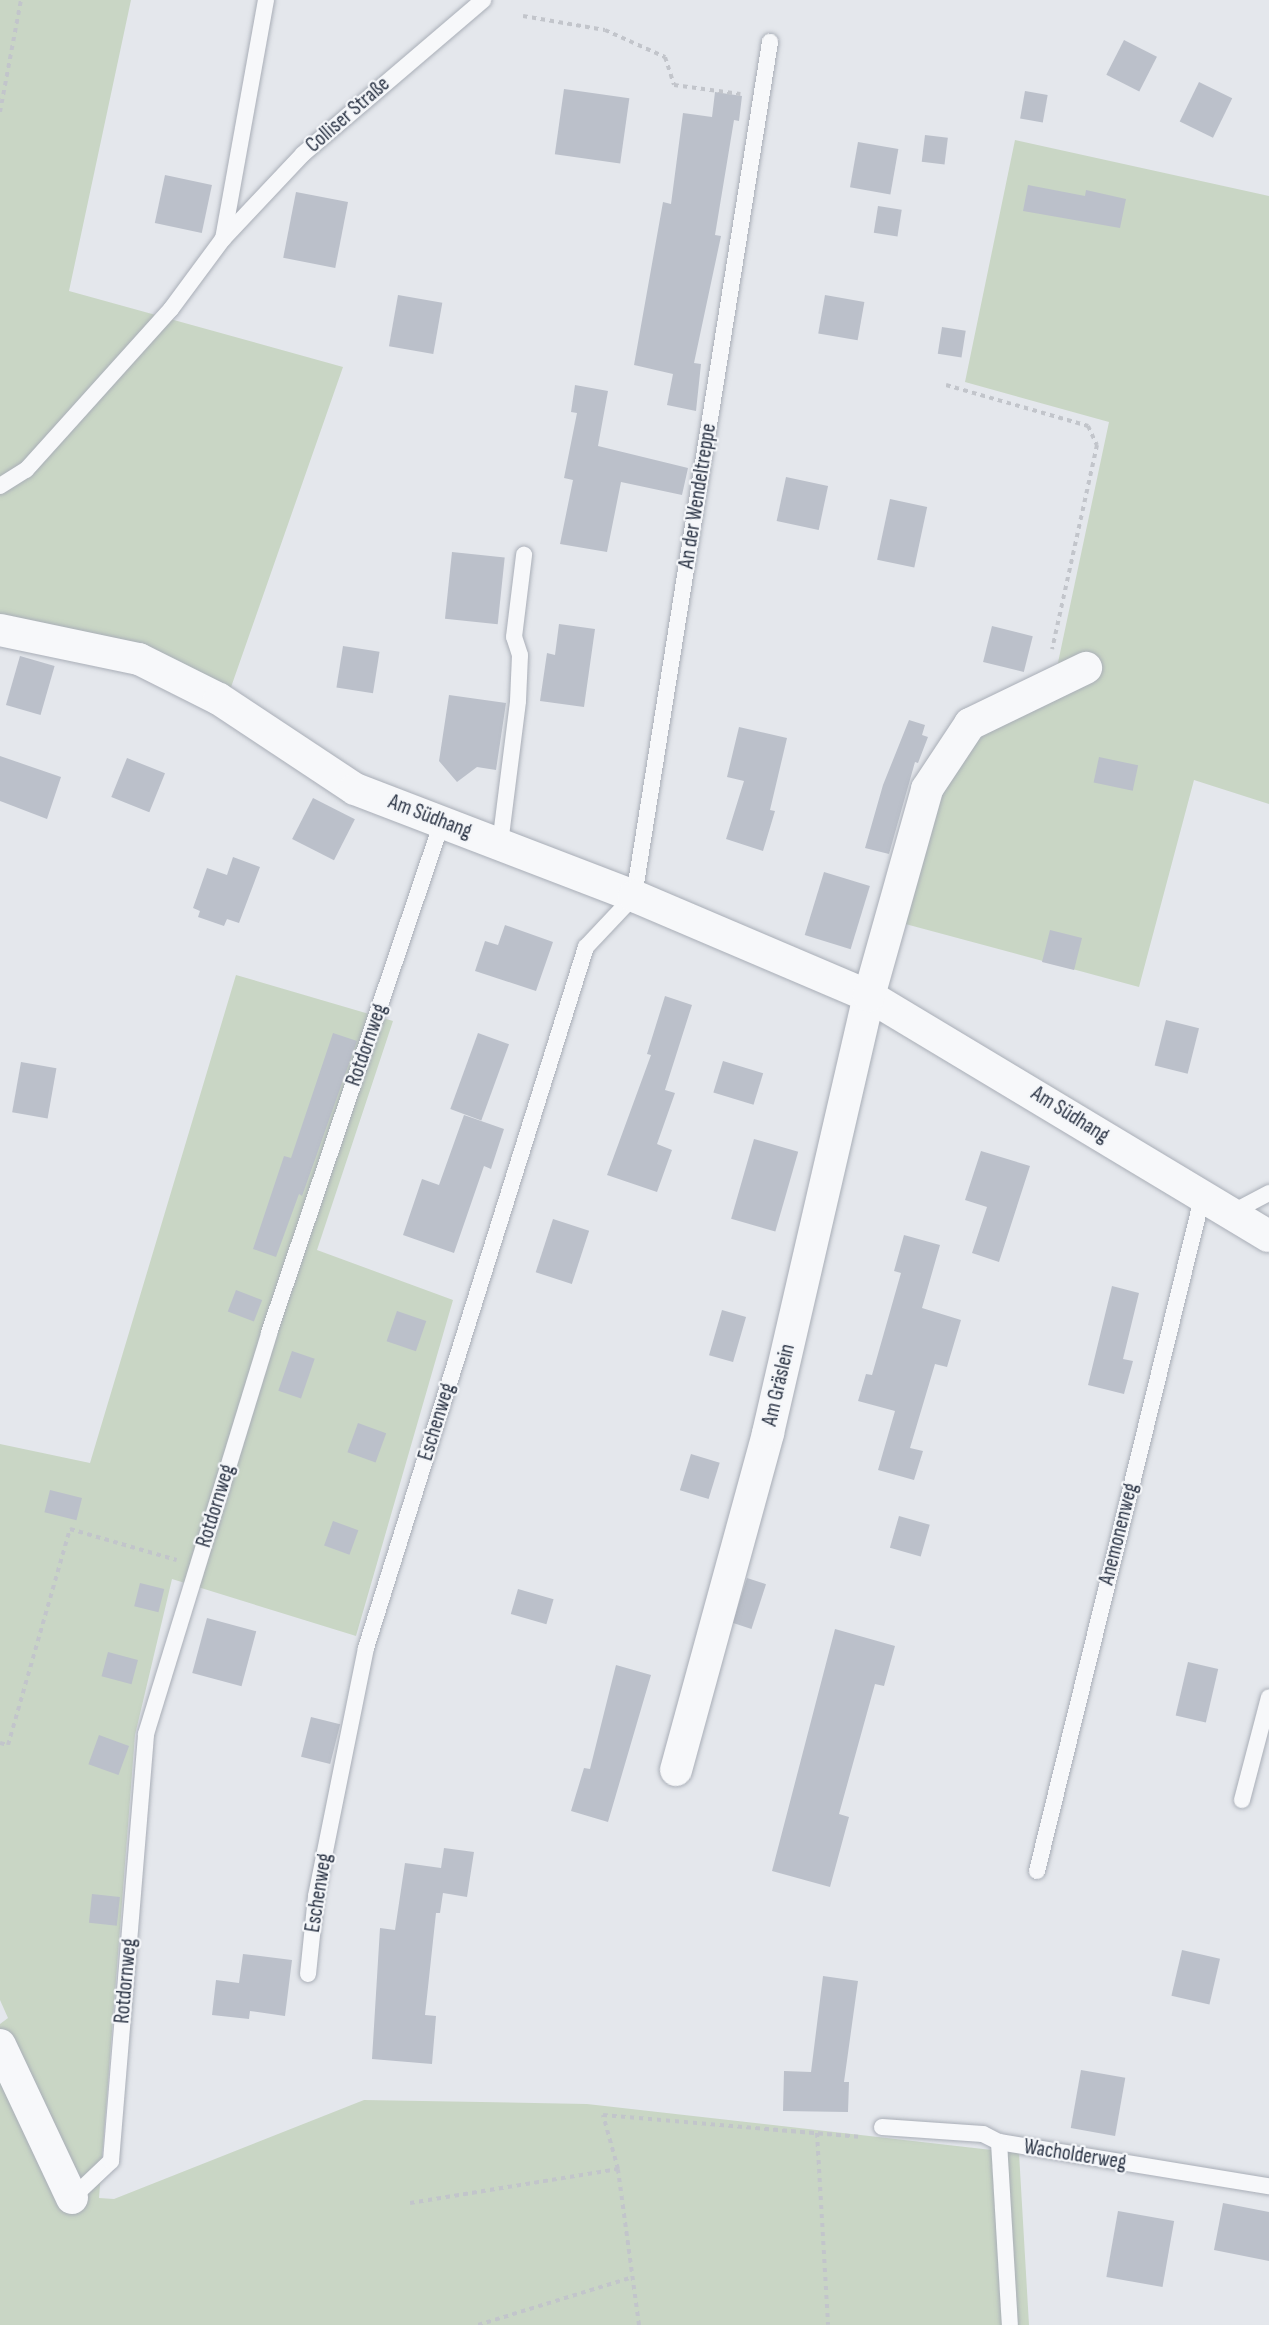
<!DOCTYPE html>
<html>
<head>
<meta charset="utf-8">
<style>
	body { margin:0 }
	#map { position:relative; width:1269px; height:2325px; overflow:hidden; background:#e4e7ec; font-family:"Sofia Sans Condensed",sans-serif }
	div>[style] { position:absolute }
	.green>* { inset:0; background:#c9d6c5 }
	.building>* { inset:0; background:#bbc0ca; transform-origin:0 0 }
	.path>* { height:4px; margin-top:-2px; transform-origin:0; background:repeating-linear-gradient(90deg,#c2c5cb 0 4.5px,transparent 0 9px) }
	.roads { filter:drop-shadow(0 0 2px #a9aeb7) drop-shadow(0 0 2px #a9aeb7) }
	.service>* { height:16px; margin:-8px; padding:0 8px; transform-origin:8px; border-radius:8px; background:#f7f8fa }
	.minor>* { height:32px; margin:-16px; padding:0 16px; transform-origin:16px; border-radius:16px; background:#f7f8fa }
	span { translate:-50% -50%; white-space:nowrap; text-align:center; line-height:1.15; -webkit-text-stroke:4.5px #f4f6f9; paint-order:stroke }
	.street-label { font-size:21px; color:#2b3445 }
</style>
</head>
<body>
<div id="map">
	<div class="green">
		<div style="clip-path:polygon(0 0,131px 0,69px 291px,343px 367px,230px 690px,179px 661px,124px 640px,0 619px)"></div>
		<div style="clip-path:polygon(1015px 140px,1269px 196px,1269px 804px,1194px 780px,1139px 987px,898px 922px,946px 776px,977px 739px,1018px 712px,1040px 708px,1084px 684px,1056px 672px,1109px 422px,965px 382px)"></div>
		<div style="clip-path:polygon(236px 975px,393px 1021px,317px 1250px,453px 1300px,356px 1636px,172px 1579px,135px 1735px,99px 2198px,114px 2199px,364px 2100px,587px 2104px,1019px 2153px,1029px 2325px,0 2325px,0 2024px,8px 2018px,0 2000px,0 1444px,90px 1463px)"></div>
	</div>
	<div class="building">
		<div style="left:1124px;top:40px;width:37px;height:39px;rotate:27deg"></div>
		<div style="left:1199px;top:82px;width:37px;height:44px;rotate:26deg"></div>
		<div style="left:564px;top:89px;width:66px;height:66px;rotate:8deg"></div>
		<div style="left:1025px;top:91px;width:23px;height:28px;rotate:10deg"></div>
		<div style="clip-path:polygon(715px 92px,742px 96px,739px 121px,734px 120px,715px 235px,721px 236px,694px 363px,701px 364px,696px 411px,667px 405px,673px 374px,634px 365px,663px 202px,671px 204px,683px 113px,712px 117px)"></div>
		<div style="left:925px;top:135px;width:23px;height:27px;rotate:7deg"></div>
		<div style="left:858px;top:142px;width:41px;height:46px;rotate:10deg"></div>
		<div style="left:165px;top:175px;width:48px;height:49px;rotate:12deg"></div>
		<div style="clip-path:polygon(1028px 185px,1085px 196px,1086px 190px,1126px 199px,1120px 228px,1023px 211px)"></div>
		<div style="left:296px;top:192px;width:53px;height:67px;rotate:11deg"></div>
		<div style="left:878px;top:206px;width:24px;height:27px;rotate:9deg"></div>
		<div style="left:398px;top:295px;width:45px;height:52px;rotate:10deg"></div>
		<div style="left:825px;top:295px;width:40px;height:39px;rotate:10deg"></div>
		<div style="left:942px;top:327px;width:24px;height:27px;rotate:9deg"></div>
		<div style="clip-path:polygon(575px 385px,608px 391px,598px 446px,688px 468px,682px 495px,621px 482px,607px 552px,560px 544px,573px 480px,564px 478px,577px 413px,571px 412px)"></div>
		<div style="left:786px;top:477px;width:43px;height:45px;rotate:12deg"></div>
		<div style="left:890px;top:499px;width:38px;height:62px;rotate:12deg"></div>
		<div style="left:452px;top:552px;width:53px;height:67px;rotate:6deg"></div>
		<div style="clip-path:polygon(559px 624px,595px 629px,584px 707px,540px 701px,547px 653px,555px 655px)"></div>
		<div style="left:992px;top:626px;width:42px;height:37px;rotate:14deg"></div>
		<div style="left:343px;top:646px;width:37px;height:42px;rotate:9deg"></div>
		<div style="left:20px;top:656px;width:36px;height:51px;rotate:16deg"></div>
		<div style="clip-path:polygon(449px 695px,506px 703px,496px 770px,477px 767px,457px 782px,439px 761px)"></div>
		<div style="clip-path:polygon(909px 720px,925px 725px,922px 735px,928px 737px,918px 763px,915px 762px,889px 854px,865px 848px,883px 785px)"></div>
		<div style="clip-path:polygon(739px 727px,787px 738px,770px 810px,775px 811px,763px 851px,726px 839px,744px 781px,727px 777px)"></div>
		<div style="clip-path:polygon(0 756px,61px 777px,47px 819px,0 801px)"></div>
		<div style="left:1099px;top:757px;width:40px;height:26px;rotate:12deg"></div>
		<div style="left:127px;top:758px;width:41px;height:42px;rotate:22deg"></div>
		<div style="left:313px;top:798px;width:47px;height:46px;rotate:27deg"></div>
		<div style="clip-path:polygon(233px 857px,260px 867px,239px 923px,227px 919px,224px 926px,198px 917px,200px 911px,193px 908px,207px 868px,227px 875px)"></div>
		<div style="left:824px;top:872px;width:48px;height:66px;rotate:17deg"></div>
		<div style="clip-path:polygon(505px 925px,553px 942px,536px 991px,475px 971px,485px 941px,498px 945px)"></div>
		<div style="left:1050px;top:930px;width:33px;height:33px;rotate:14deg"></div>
		<div style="clip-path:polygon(665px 996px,692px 1005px,665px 1090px,675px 1093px,657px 1144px,672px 1150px,657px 1192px,607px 1175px,651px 1055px,647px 1054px)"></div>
		<div style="left:1166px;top:1020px;width:34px;height:47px;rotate:14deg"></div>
		<div style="clip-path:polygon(333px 1033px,357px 1041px,302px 1196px,299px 1194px,276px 1257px,253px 1249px,284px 1156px,291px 1158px)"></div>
		<div style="left:478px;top:1033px;width:33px;height:81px;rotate:20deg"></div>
		<div style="left:723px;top:1061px;width:42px;height:33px;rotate:17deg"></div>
		<div style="left:21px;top:1062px;width:36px;height:51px;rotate:10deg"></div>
		<div style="clip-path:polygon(464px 1115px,504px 1129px,491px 1169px,484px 1166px,454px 1253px,403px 1235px,422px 1179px,439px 1185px)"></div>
		<div style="left:754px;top:1139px;width:46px;height:83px;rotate:16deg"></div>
		<div style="clip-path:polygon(981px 1151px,1030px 1166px,999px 1262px,972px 1253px,987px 1207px,965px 1200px)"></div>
		<div style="left:553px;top:1219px;width:38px;height:56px;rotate:18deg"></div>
		<div style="clip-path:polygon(904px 1235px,940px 1245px,922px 1308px,961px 1320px,947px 1367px,935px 1364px,910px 1448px,923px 1451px,914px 1480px,878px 1470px,895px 1411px,858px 1401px,866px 1374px,872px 1375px,901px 1273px,894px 1271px)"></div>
		<div style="clip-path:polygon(1112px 1286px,1139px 1293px,1123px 1359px,1133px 1361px,1124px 1394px,1088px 1385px)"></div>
		<div style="left:236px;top:1290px;width:28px;height:23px;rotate:21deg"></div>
		<div style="left:722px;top:1310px;width:25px;height:47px;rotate:16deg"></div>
		<div style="left:397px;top:1311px;width:31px;height:32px;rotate:19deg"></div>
		<div style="left:292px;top:1351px;width:24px;height:42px;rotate:19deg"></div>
		<div style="left:358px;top:1423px;width:30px;height:31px;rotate:20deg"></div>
		<div style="left:691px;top:1454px;width:30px;height:38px;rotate:17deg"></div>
		<div style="left:50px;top:1490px;width:33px;height:23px;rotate:14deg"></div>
		<div style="left:899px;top:1516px;width:32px;height:33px;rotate:16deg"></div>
		<div style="left:333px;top:1521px;width:27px;height:26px;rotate:20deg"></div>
		<div style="left:747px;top:1578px;width:20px;height:47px;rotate:18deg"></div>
		<div style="left:140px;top:1583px;width:25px;height:24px;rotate:14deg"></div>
		<div style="left:518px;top:1589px;width:37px;height:26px;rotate:16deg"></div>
		<div style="left:207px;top:1618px;width:51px;height:57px;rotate:15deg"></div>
		<div style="clip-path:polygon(835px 1629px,895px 1646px,884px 1686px,875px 1684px,839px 1814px,849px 1817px,830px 1887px,772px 1871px)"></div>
		<div style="left:108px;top:1652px;width:31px;height:25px;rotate:15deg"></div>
		<div style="left:1188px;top:1662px;width:31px;height:55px;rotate:13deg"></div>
		<div style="clip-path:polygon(616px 1665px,651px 1675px,608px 1822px,571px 1811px,584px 1768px,590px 1769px)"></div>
		<div style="left:311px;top:1717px;width:30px;height:41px;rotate:14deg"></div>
		<div style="left:99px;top:1735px;width:32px;height:31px;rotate:20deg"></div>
		<div style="clip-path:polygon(444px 1848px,474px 1852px,467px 1897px,443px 1893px,440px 1913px,436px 1913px,425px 2015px,436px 2016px,432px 2064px,372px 2059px,380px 1928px,395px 1930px,405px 1863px,441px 1868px)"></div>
		<div style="left:92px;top:1894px;width:28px;height:29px;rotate:6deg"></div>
		<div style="left:1182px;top:1950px;width:39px;height:47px;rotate:13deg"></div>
		<div style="clip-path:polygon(243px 1954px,292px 1960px,285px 2016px,250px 2011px,249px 2019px,212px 2015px,216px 1980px,239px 1983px)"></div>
		<div style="clip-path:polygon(823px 1976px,858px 1981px,844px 2082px,849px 2082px,848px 2112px,783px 2111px,784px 2071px,811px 2072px)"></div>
		<div style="left:1081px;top:2070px;width:45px;height:59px;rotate:10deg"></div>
		<div style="clip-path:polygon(1223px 2203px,1269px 2212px,1269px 2261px,1214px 2250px)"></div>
		<div style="left:1118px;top:2211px;width:57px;height:67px;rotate:10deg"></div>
	</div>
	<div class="path">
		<div style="left:523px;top:16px;width:83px;rotate:9.7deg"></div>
		<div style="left:605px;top:30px;width:66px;rotate:24.2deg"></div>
		<div style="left:665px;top:57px;width:29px;rotate:72deg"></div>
		<div style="left:674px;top:85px;width:67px;rotate:7.8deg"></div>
		<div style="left:0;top:112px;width:114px;rotate:-79.4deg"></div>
		<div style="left:946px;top:385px;width:148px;rotate:16.1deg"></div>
		<div style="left:1088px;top:426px;width:21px;rotate:65deg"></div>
		<div style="left:1097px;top:445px;width:209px;rotate:102.4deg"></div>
		<div style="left:0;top:1743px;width:8px;rotate:14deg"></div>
		<div style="left:8px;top:1745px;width:225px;rotate:-74deg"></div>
		<div style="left:70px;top:1529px;width:111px;rotate:16.2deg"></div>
		<div style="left:817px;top:2133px;width:192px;rotate:86.7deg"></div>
		<div style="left:410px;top:2203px;width:211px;rotate:-9.3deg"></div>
		<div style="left:478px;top:2325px;width:159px;rotate:-17.2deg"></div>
		<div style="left:639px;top:2325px;width:157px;rotate:-97.7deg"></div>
		<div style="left:618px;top:2169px;width:56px;rotate:-105.5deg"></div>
		<div style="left:603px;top:2115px;width:256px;rotate:4.9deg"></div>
	</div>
	<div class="roads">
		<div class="service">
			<div style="left:223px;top:239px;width:243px;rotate:-79.8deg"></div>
			<div style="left:0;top:486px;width:31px;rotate:-32deg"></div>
			<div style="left:26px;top:470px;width:217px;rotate:-48deg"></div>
			<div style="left:171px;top:309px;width:86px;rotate:-53.5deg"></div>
			<div style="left:222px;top:240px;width:118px;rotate:-46.7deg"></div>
			<div style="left:303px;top:154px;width:237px;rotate:-40.5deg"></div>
			<div style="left:500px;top:844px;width:144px;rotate:-82.8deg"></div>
			<div style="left:518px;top:701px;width:46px;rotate:-87.5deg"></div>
			<div style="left:520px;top:655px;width:19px;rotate:-108deg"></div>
			<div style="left:514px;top:637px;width:83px;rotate:-83deg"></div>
			<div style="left:1231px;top:1213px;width:43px;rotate:-27.8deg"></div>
			<div style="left:1242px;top:1800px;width:106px;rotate:-75.3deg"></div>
			<div style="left:1037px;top:1871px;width:693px;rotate:-76.22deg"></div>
			<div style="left:308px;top:1974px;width:78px;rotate:-84.1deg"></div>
			<div style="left:316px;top:1896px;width:253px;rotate:-78.6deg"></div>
			<div style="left:366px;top:1648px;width:735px;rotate:-72.58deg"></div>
			<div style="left:586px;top:947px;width:70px;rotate:-46.7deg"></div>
			<div style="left:634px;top:896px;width:865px;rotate:-80.95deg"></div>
			<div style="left:882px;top:2127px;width:101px;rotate:4deg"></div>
			<div style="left:983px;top:2134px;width:18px;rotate:27deg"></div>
			<div style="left:999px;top:2142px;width:274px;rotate:9.3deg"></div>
			<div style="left:999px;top:2142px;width:183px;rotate:86.6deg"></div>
			<div style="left:72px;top:2198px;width:54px;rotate:-43.5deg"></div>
			<div style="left:111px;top:2161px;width:428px;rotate:-85.3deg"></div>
			<div style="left:146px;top:1734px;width:419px;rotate:-72.9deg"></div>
			<div style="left:269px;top:1333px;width:539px;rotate:-71.3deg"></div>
		</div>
		<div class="minor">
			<div style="left:0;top:630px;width:142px;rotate:11.8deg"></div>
			<div style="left:139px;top:659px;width:89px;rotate:26.6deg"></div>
			<div style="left:219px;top:699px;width:163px;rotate:33.5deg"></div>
			<div style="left:355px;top:789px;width:299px;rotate:21deg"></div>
			<div style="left:634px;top:896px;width:255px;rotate:23.1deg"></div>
			<div style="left:869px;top:996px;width:466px;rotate:31deg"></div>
			<div style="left:676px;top:1770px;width:349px;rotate:-74.7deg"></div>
			<div style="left:768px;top:1433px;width:449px;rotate:-77deg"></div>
			<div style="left:869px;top:996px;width:215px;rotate:-74.3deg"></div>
			<div style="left:927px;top:789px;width:78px;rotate:-56.5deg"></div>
			<div style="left:970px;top:724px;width:129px;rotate:-25.8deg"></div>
			<div style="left:0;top:2045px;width:169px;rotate:64.8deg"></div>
		</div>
	</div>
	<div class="street-label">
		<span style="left:348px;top:115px;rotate:-41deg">Colliser Straße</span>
		<span style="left:698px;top:496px;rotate:-81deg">An der Wendeltreppe</span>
		<span style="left:430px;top:817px;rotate:21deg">Am Südhang</span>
		<span style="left:367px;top:1045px;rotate:-71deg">Rotdornweg</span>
		<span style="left:1070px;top:1115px;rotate:32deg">Am Südhang</span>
		<span style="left:779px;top:1385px;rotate:-77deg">Am Gräslein</span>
		<span style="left:437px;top:1422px;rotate:-73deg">Eschenweg</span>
		<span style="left:216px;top:1506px;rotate:-73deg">Rotdornweg</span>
		<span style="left:1119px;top:1534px;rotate:-76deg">Anemonenweg</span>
		<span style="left:319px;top:1893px;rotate:-81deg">Eschenweg</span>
		<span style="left:126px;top:1981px;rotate:-85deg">Rotdornweg</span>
		<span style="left:1075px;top:2155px;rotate:9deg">Wacholderweg</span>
	</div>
</div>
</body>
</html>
